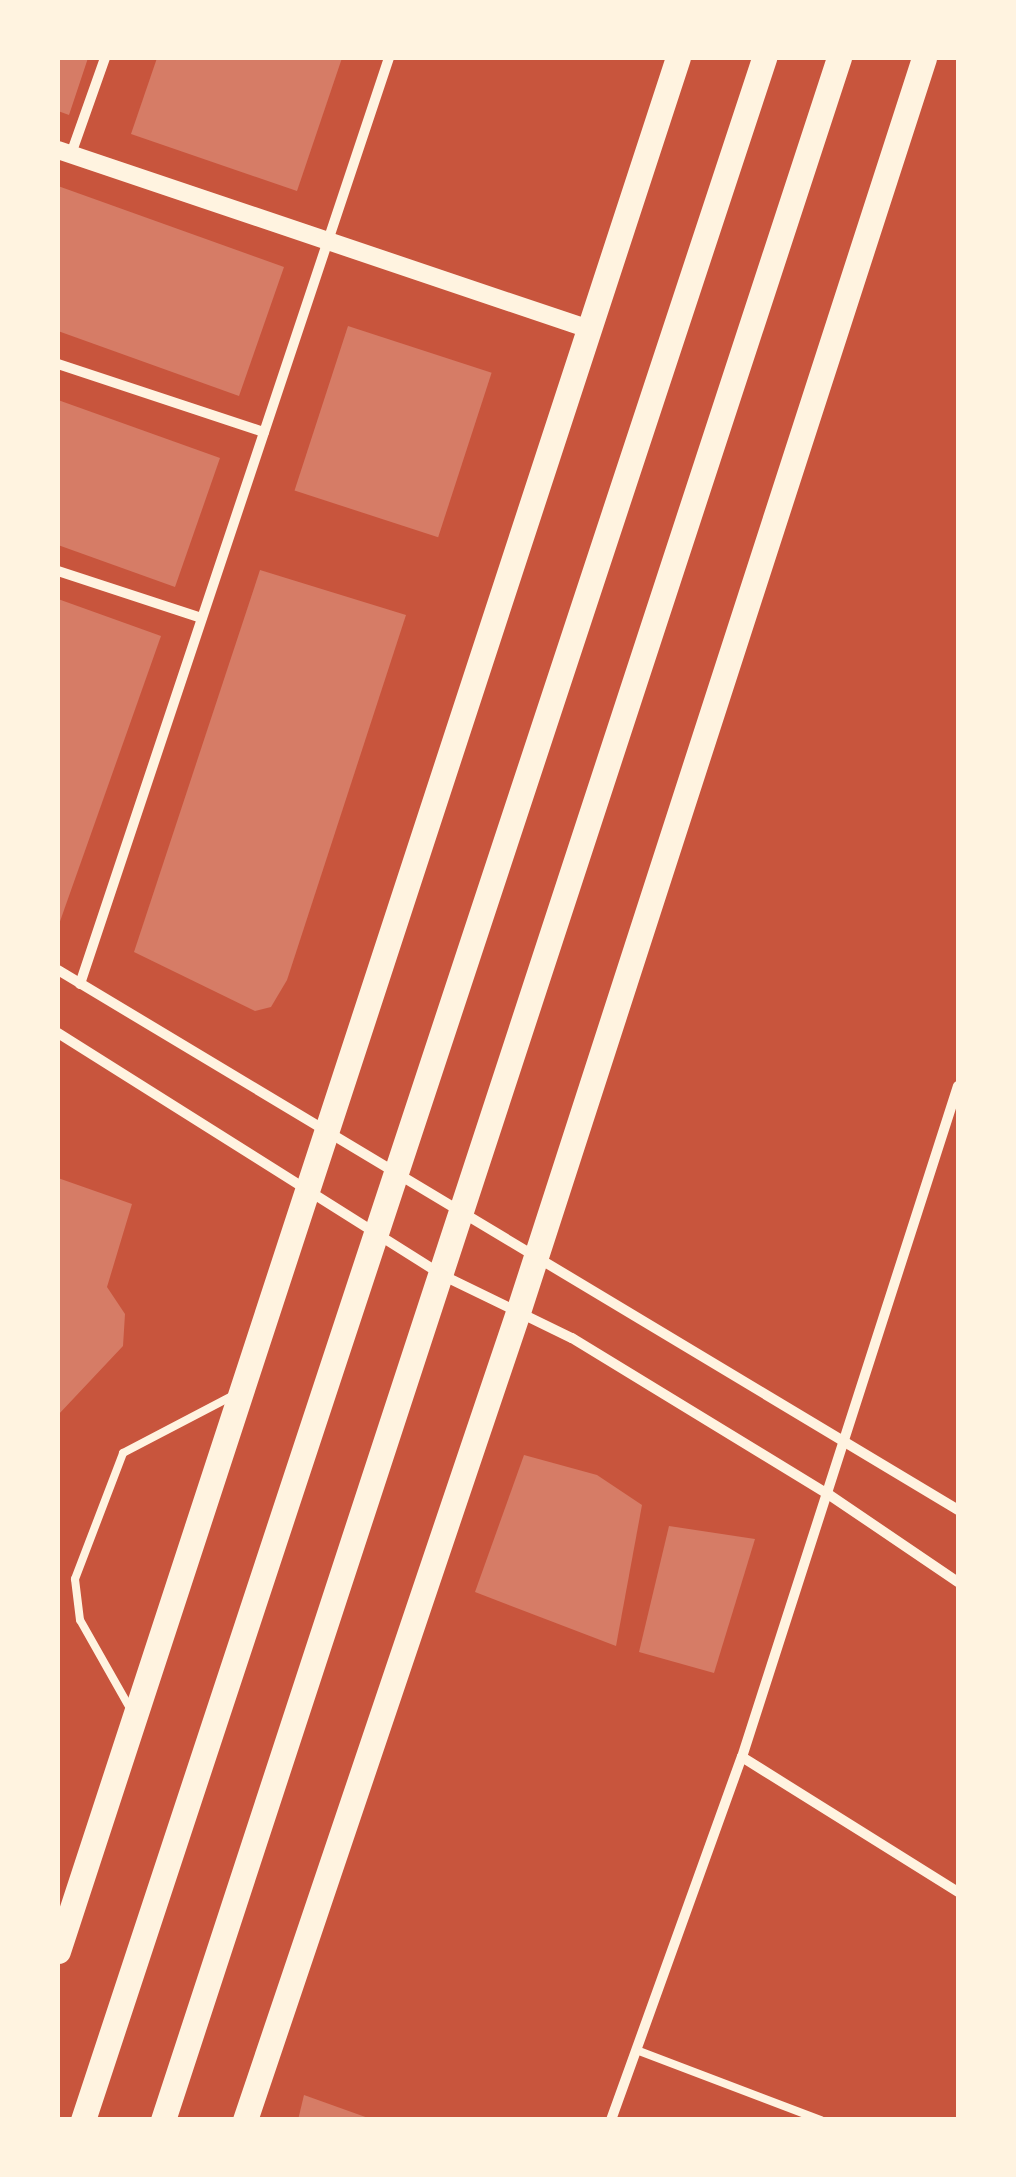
<!DOCTYPE html>
<html>
<head>
<meta charset="utf-8">
<style>
	body { margin:0 }
	#map { position:relative; width:1016px; height:2177px; overflow:hidden; background:#c8553d; font-family:Inter,sans-serif }
	div>[style] { position:absolute }
	.building>* { inset:0; background:#d67c66; transform-origin:0 0 }
	.service>* { height:8px; margin:-4px; padding:0 4px; transform-origin:4px; border-radius:4px; background:#fff3e0 }
	.minor>* { height:10px; margin:-5px; padding:0 5px; transform-origin:5px; border-radius:5px; background:#fff3e0 }
	.tertiary>* { height:18px; margin:-9px; padding:0 9px; transform-origin:9px; border-radius:9px; background:#fff3e0 }
	.primary>* { height:25px; margin:-12.5px; padding:0 12.5px; transform-origin:12.5px; border-radius:12.5px; background:#fff3e0 }
	span { translate:-50% -50%; white-space:nowrap; text-align:center; line-height:1.15; -webkit-text-stroke:10px #fff3e0; paint-order:stroke }
	.frame { position:absolute; inset:0; border:60px solid #fff3e0; pointer-events:none }
</style>
</head>
<body>
<div id="map">
	<div class="building">
		<div style="clip-path:polygon(58px 58px,88px 58px,69px 115px,58px 111px)"></div>
		<div style="clip-path:polygon(157px 58px,342px 58px,297px 191px,131px 134px)"></div>
		<div style="clip-path:polygon(58px 186px,284px 267px,239px 396px,58px 331px)"></div>
		<div style="left:348px;top:326px;width:151px;height:173px;rotate:18deg"></div>
		<div style="clip-path:polygon(58px 400px,220px 458px,175px 587px,58px 545px)"></div>
		<div style="clip-path:polygon(260px 570px,406px 615px,287px 980px,271px 1007px,255px 1011px,134px 952px)"></div>
		<div style="clip-path:polygon(58px 599px,161px 636px,58px 927px)"></div>
		<div style="clip-path:polygon(58px 1178px,132px 1204px,107px 1287px,125px 1314px,123px 1346px,58px 1415px)"></div>
		<div style="clip-path:polygon(524px 1455px,597px 1475px,642px 1505px,616px 1646px,475px 1592px)"></div>
		<div style="clip-path:polygon(669px 1526px,755px 1539px,714px 1673px,639px 1652px)"></div>
		<div style="clip-path:polygon(304px 2095px,371px 2119px,371px 2120px,298px 2120px)"></div>
	</div>
	<div class="service">
		<div style="left:131px;top:1710px;width:103px;rotate:-119.5deg"></div>
		<div style="left:80px;top:1620px;width:41px;rotate:-97deg"></div>
		<div style="left:75px;top:1579px;width:135px;rotate:-69.1deg"></div>
		<div style="left:123px;top:1453px;width:125px;rotate:-27.6deg"></div>
		<div style="left:639px;top:2051px;width:195px;rotate:20.8deg"></div>
	</div>
	<div class="minor">
		<div style="left:71px;top:154px;width:102px;rotate:-70.5deg"></div>
		<div style="left:58px;top:364px;width:217px;rotate:18.3deg"></div>
		<div style="left:58px;top:571px;width:151px;rotate:18.1deg"></div>
		<div style="left:58px;top:970px;width:1050px;rotate:30.96deg"></div>
		<div style="left:80px;top:984px;width:976px;rotate:-71.55deg"></div>
		<div style="left:58px;top:1033px;width:454px;rotate:32.2deg"></div>
		<div style="left:442px;top:1275px;width:144px;rotate:25.9deg"></div>
		<div style="left:572px;top:1338px;width:300px;rotate:31.4deg"></div>
		<div style="left:828px;top:1494px;width:157px;rotate:34.1deg"></div>
		<div style="left:742px;top:1757px;width:255px;rotate:32deg"></div>
		<div style="left:611px;top:2120px;width:386px;rotate:-70.2deg"></div>
		<div style="left:742px;top:1757px;width:705px;rotate:-72.16deg"></div>
	</div>
	<div class="tertiary">
		<div style="left:58px;top:150px;width:560px;rotate:18.63deg"></div>
	</div>
	<div class="primary">
		<div style="left:58px;top:1951px;width:1992px;rotate:-71.87deg"></div>
		<div style="left:83px;top:2120px;width:2172px;rotate:-71.72deg"></div>
		<div style="left:163px;top:2120px;width:2170px;rotate:-71.85deg"></div>
		<div style="left:245px;top:2120px;width:853px;rotate:-71.33deg"></div>
		<div style="left:518px;top:1312px;width:1318px;rotate:-72.06deg"></div>
	</div>
	<div class="frame"></div>
</div>
</body>
</html>
